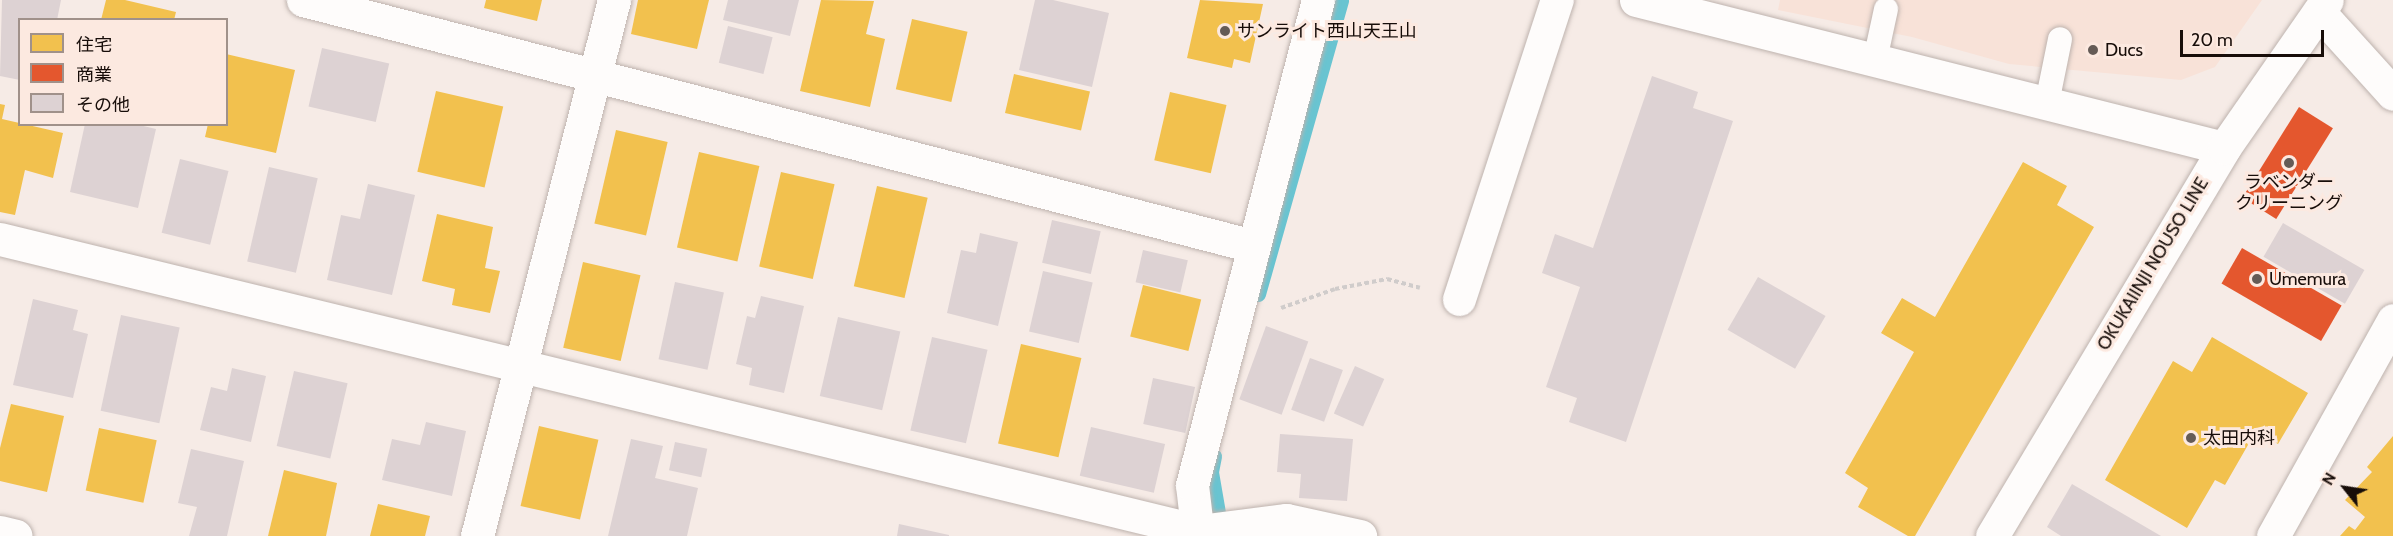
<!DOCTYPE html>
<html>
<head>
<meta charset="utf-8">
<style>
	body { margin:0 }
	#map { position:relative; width:2393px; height:536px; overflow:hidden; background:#f6ebe6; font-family:Cabin,"Noto Sans JP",sans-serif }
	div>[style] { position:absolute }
	.built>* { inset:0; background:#f8e2d8 }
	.homes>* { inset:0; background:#f2c14e; transform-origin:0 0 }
	.shops>* { inset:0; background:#e4572e; transform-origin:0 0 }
	.stream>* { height:15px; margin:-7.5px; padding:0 7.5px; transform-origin:7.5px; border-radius:7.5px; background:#69c4d1 }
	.building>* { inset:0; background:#ddd2d3; transform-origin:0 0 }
	.path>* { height:4px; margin-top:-2px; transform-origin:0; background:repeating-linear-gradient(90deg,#d0cccb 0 4.5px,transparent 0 7.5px) }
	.roads { filter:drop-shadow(0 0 2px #beb3ae) drop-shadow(0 0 2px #beb3ae) }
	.service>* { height:24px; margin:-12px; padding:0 12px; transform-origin:12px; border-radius:12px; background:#fefcfb }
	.minor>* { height:33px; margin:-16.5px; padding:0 16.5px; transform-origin:16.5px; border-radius:16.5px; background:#fefcfb }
	.tertiary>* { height:33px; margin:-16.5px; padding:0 16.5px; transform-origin:16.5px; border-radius:16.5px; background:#fefcfb }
	.secondary>* { height:33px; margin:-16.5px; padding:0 16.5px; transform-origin:16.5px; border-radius:16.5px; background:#fefcfb }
	.dots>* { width:16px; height:16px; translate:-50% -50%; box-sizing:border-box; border:3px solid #fce9e0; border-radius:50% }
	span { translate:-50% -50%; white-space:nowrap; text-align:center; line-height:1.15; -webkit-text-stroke:6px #fce9e0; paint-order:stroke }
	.poi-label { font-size:18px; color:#170d09 }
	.left { translate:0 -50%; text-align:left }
	.street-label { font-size:18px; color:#170d09 }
	.legend { position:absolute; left:18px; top:18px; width:210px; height:108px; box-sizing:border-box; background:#fce9e0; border:2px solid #a0918a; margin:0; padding:8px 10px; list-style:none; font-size:18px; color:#170d09 }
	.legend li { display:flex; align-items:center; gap:12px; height:30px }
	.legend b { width:30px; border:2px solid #a0918a }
	.north { position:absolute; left:2315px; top:458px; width:60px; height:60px; -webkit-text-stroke:4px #fce9e0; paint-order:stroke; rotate:300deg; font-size:16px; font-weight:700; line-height:24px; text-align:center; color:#170d09 }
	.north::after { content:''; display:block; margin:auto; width:21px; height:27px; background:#170d09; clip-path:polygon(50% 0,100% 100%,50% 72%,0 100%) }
	.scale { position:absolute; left:2180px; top:30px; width:144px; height:27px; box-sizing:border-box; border:3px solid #170d09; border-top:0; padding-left:8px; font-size:18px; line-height:21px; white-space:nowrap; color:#170d09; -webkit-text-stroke:4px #fce9e0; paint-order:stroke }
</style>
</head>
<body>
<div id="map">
	<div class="built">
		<div style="clip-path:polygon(1780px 0,2262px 0,2215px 67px,2181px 80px,2009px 64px,1912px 37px,1778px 10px)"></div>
	</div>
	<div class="homes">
		<div style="clip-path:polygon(106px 0,125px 0,176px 12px,174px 20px,101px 20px)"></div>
		<div style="clip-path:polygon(486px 0,542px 0,537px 21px,484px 8px)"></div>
		<div style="clip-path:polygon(638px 0,709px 0,697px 49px,631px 34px)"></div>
		<div style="clip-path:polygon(821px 0,874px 1px,866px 34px,885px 39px,870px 107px,800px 91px)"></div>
		<div style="clip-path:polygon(1200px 0,1263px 4px,1250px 63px,1234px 59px,1232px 68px,1187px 58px)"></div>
		<div style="left:912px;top:19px;width:57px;height:72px;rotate:13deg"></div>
		<div style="clip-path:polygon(226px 54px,295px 70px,276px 153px,205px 137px,208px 124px,226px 124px)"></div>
		<div style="left:1014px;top:74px;width:78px;height:40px;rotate:13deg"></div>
		<div style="left:436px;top:91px;width:69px;height:83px;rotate:13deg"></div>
		<div style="left:1170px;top:92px;width:58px;height:70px;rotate:13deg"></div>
		<div style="clip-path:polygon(0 104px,5px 105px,2px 119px,63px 133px,53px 178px,25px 170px,15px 215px,0 212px)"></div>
		<div style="left:616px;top:130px;width:53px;height:96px;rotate:13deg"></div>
		<div style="left:699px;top:152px;width:62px;height:98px;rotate:13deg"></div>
		<div style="clip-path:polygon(2023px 162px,2067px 186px,2057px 205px,2094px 227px,1915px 536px,1908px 536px,1858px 507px,1868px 488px,1845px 473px,1914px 352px,1881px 333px,1902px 298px,1935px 317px)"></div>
		<div style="left:781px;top:172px;width:55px;height:97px;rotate:13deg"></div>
		<div style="left:877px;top:186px;width:52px;height:103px;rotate:13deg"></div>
		<div style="clip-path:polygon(437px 214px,493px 227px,485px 268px,500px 271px,490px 313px,452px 305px,455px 289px,422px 281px)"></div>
		<div style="left:583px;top:262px;width:59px;height:88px;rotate:13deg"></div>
		<div style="left:1143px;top:285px;width:60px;height:53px;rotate:14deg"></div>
		<div style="clip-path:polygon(2212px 337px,2308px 393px,2278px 444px,2256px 431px,2225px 485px,2215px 480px,2187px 528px,2105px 480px,2173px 361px,2192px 372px)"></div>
		<div style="left:1021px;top:344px;width:62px;height:102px;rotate:13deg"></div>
		<div style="clip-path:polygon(11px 404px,64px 416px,47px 492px,0 481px,0 448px)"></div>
		<div style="left:539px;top:426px;width:61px;height:82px;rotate:13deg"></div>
		<div style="left:99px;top:428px;width:59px;height:64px;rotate:12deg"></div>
		<div style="clip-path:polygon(2393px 436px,2393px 536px,2340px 536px,2349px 526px,2355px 530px,2365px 517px,2345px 500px,2372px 472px,2367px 467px)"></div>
		<div style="clip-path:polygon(284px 470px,337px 483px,326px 536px,268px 536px)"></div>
		<div style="clip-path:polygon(378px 504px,430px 516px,425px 536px,370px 536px)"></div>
	</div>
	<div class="shops">
		<div style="left:2299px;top:107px;width:40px;height:107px;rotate:32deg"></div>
		<div style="left:2242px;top:248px;width:115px;height:41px;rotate:30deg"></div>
	</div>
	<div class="stream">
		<div style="left:1258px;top:294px;width:305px;rotate:-74.2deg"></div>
		<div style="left:1214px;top:456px;width:16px;rotate:101deg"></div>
		<div style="left:1211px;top:472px;width:59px;rotate:80.2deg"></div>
	</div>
	<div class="building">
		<div style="clip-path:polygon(2px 0,61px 0,57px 20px,20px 20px,20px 80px,0 76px)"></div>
		<div style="clip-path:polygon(728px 0,799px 0,790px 36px,723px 20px)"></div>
		<div style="clip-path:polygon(1035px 0,1053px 0,1109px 13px,1092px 87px,1019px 70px)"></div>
		<div style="left:728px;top:26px;width:46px;height:38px;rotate:14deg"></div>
		<div style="left:322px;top:48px;width:69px;height:60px;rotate:13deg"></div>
		<div style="clip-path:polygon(1652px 76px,1698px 92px,1693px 108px,1733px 121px,1626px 442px,1569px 422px,1577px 398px,1546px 387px,1580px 287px,1542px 273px,1555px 234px,1593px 248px)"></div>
		<div style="clip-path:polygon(85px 124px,135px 124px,156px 129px,138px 208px,70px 192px)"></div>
		<div style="left:180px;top:159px;width:50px;height:76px;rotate:14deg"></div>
		<div style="left:269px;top:167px;width:50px;height:97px;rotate:13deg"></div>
		<div style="clip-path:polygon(368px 184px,415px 195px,392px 295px,327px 280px,341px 215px,360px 219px)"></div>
		<div style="left:1052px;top:220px;width:50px;height:44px;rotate:13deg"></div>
		<div style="left:2283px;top:223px;width:94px;height:39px;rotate:30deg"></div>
		<div style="clip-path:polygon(980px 233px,1018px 242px,998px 326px,947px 313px,961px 250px,976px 253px)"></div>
		<div style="left:1143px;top:250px;width:46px;height:33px;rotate:13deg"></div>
		<div style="left:1043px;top:271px;width:51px;height:62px;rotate:13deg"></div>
		<div style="left:1758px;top:277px;width:78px;height:61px;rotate:30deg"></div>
		<div style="left:675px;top:282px;width:50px;height:79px;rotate:12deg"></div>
		<div style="clip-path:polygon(761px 296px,804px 306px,784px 393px,749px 385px,752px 368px,736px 364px,747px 316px,755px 318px)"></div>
		<div style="clip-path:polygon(33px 299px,78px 310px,73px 330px,88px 334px,73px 398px,13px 385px)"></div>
		<div style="left:121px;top:315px;width:60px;height:98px;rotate:12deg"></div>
		<div style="left:838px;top:317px;width:64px;height:81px;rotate:13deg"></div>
		<div style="left:1266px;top:326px;width:45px;height:78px;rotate:20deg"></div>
		<div style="left:932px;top:337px;width:57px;height:96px;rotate:13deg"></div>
		<div style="left:1310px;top:358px;width:35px;height:55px;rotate:20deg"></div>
		<div style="left:1355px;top:366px;width:32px;height:52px;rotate:24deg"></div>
		<div style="clip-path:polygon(232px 368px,266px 376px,251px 442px,200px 430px,211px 387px,227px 391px)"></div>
		<div style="left:294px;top:371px;width:55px;height:77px;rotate:13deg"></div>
		<div style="left:1153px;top:378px;width:43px;height:47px;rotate:12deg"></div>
		<div style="clip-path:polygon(426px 422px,466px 431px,452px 496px,382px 480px,392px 439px,420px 445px)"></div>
		<div style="left:1091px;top:427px;width:76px;height:50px;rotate:13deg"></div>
		<div style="clip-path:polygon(1280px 434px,1353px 439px,1347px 501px,1299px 498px,1301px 474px,1277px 472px)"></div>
		<div style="clip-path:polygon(631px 439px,663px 446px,655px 478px,698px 488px,687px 536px,608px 536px)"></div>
		<div style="left:675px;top:442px;width:33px;height:29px;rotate:12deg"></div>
		<div style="clip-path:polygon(191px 449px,244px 461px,227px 536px,189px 536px,197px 507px,178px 503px)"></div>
		<div style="clip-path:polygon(2072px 484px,2161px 536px,2061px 536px,2047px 527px)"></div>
		<div style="clip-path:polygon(899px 524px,949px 535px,949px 536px,897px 536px)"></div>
	</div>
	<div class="path">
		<div style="left:1281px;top:308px;width:57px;rotate:-19.4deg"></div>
		<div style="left:1335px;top:289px;width:53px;rotate:-10.9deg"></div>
		<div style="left:1387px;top:279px;width:34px;rotate:15deg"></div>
	</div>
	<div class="roads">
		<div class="service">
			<div style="left:1875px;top:60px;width:52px;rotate:-77.8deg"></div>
			<div style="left:2047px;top:103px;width:65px;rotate:-78.5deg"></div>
		</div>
		<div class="minor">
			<div style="left:303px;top:0;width:981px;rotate:14.52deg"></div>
			<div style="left:0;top:239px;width:1234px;rotate:13.69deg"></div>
			<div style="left:1199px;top:531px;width:88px;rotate:-7.2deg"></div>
			<div style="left:1286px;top:520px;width:76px;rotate:12.2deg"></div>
			<div style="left:1459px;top:299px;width:315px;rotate:-71.9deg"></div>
			<div style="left:0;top:532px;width:16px;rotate:14deg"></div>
			<div style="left:477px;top:536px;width:553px;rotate:-75.66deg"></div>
			<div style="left:1198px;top:536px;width:51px;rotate:-96.7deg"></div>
			<div style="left:1192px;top:485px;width:501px;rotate:-75.44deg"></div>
			<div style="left:2273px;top:536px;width:247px;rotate:-60.9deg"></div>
		</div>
		<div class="tertiary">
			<div style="left:1636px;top:0;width:606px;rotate:14.13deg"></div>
			<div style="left:2319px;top:12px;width:110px;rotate:47.9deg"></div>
		</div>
		<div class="secondary">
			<div style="left:1992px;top:536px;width:452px;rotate:-59.1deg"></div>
			<div style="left:2224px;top:148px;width:180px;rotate:-55.2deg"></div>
		</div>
	</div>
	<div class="dots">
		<div style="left:1225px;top:31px;background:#655b56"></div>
		<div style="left:2093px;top:50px;background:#655b56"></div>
		<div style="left:2289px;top:163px;background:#655b56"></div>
		<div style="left:2257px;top:279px;background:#655b56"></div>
		<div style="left:2191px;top:438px;background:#655b56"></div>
	</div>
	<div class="poi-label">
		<span class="left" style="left:1237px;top:31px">サンライト西山天王山</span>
		<span class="left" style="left:2105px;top:50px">Ducs</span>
		<span style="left:2289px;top:193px">ラベンダー<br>クリーニング</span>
		<span class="left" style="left:2269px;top:279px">Umemura</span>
		<span class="left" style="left:2203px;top:438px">太田内科</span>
	</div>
	<div class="street-label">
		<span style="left:2153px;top:264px;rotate:-59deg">OKUKAIINJI NOUSO LINE</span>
	</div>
	<ul class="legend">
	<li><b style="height:16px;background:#f2c14e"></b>住宅</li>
	<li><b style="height:16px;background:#e4572e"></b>商業</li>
	<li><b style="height:16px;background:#ddd2d3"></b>その他</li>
	</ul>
	<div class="north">N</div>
	<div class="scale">20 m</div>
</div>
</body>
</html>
